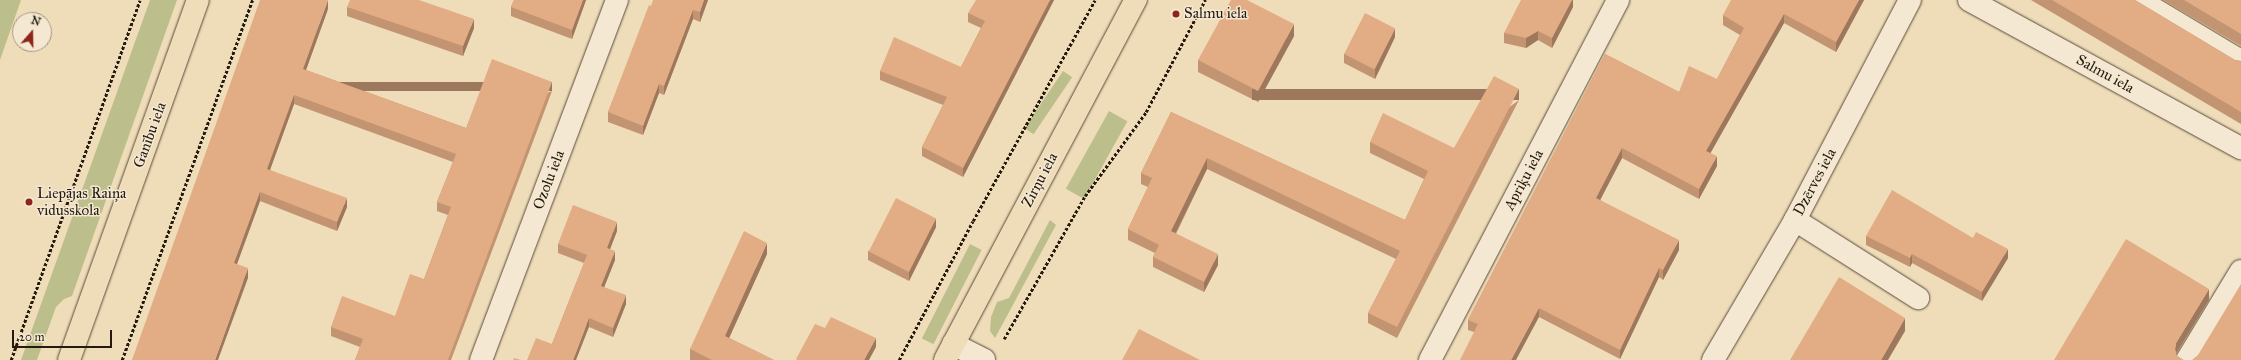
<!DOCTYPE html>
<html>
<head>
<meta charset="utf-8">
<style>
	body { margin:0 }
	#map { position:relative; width:2241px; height:360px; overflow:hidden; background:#efdcb9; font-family:"IM FELL Great Primer",serif }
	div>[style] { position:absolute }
	.green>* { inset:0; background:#bcbf8c; transform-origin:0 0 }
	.path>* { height:2.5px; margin-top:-1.25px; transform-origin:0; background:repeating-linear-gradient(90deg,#251a0e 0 3px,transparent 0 5px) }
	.roads { filter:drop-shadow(0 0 1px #584a39) drop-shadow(0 0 1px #584a39) }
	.minor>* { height:22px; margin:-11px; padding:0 11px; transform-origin:11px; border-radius:11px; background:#f5e8d2 }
	.highway>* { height:22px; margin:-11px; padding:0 11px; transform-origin:11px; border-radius:11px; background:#efdcb9 }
	.wall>* { inset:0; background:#c29472 }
	.shaded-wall>* { inset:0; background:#9e785c; transform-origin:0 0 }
	.building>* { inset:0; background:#e2ac84; transform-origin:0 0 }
	.dots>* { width:11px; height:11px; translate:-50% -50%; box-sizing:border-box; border:2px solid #f5e8d2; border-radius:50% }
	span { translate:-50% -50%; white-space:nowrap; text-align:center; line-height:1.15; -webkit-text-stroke:3px #f5e8d2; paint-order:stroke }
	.poi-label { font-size:15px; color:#251a0e }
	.left { translate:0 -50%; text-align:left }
	.street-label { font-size:15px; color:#251a0e }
	.north { position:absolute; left:12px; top:12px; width:40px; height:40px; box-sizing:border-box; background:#f5e8d2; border:1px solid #a29684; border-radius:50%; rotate:20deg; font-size:11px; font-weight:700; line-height:16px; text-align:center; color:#251a0e }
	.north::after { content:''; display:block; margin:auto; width:14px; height:18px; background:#8f2418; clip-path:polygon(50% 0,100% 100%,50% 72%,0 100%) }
	.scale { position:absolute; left:12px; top:330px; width:100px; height:18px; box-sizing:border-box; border:2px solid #251a0e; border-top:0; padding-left:5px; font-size:12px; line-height:14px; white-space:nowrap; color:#251a0e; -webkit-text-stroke:3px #f5e8d2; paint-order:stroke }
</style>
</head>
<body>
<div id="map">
	<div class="green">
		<div style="clip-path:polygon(0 0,21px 0,0 60px)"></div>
		<div style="clip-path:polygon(150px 0,177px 0,72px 296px,64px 299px,56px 307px,37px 360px,21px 360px)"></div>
		<div style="left:1063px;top:71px;width:11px;height:69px;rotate:34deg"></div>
		<div style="left:1109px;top:111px;width:21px;height:89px;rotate:29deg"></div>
		<div style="clip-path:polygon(1050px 220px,1056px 225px,995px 338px,990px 331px,991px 317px,997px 302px,1009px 298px)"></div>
		<div style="left:970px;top:244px;width:13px;height:106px;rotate:27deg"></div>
	</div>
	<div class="path">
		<div style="left:1004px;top:339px;width:164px;rotate:-60.5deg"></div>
		<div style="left:1085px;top:196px;width:104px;rotate:-54deg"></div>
		<div style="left:1146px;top:112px;width:127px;rotate:-62.2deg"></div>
		<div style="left:11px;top:360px;width:382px;rotate:-70.3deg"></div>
		<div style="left:122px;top:360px;width:383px;rotate:-70.1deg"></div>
		<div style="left:899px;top:360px;width:157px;rotate:-62deg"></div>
		<div style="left:973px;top:221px;width:252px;rotate:-61.1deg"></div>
	</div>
	<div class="roads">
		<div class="minor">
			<div style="left:1969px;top:0;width:310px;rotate:28.6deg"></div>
			<div style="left:2139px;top:0;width:119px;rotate:30.9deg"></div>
			<div style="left:1795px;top:220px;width:146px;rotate:32.4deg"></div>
			<div style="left:953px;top:344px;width:35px;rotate:27deg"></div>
			<div style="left:481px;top:360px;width:385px;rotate:-69.3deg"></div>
			<div style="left:1430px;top:360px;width:406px;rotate:-62.4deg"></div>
			<div style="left:1713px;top:360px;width:162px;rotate:-59.6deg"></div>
			<div style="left:1795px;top:220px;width:248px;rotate:-62.4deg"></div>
			<div style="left:2187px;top:360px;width:104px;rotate:-58.8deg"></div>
		</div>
		<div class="highway">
			<div style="left:69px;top:360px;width:382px;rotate:-70.3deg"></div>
			<div style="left:945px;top:360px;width:408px;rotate:-62.1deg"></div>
		</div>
	</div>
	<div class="wall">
		<div style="clip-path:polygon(514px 0,586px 0,572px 39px,511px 16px,511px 7px)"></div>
		<div style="clip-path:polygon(708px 0,700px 22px,693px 19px,664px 95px,659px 93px,643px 135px,608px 122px,608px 112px,651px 6px)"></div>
		<div style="clip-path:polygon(1054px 0,963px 177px,922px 156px,922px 147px,943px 105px,880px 80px,880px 71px,961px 67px,981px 28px,968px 22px,968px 13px)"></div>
		<div style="clip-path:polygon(1573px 0,1573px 7px,1552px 48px,1538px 40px,1526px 48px,1504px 43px,1504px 33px)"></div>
		<div style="clip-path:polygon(1864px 0,1836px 52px,1784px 23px,1710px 153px,1717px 166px,1699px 199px,1622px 158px,1600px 200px,1679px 250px,1663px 280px,1659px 277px,1620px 359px,1539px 317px,1474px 332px,1468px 330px,1468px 320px,1605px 54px,1679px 92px,1717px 79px,1740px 35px,1723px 25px,1723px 15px)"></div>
		<div style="clip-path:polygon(2031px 0,2135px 0,2235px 60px,2241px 61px,2241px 124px)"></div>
		<div style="clip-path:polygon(2163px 0,2241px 0,2241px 46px)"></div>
		<div style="clip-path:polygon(347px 7px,474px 28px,463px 56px,347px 16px)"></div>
		<div style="clip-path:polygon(328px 9px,306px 70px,466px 128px,552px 91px,451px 360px,355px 360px,360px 347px,331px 336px,331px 327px,395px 316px,424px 279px,448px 215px,437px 211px,437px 202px,453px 162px,294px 104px,270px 170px,347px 207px,337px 231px,260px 201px,237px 264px,248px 278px,132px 360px)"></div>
		<div style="clip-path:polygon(1294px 36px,1258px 102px,1198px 72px,1198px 60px)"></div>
		<div style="clip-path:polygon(1395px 37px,1375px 79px,1344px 63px,1344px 54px)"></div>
		<div style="clip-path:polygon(1519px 100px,1397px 338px,1368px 323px,1368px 313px,1396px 259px,1207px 169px,1176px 234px,1218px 265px,1204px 292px,1153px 267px,1153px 257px,1155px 253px,1128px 240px,1128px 229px,1148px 187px,1141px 184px,1141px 173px,1171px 112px,1405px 220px,1424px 179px,1370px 153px,1370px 142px,1454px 148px)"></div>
		<div style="clip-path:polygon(936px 227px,909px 281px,868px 260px,868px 251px)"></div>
		<div style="clip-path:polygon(617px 231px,610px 249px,615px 260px,604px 287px,626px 304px,613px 337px,589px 327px,552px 344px,584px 263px,558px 253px,558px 244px)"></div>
		<div style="clip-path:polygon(1866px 236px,1973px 238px,2008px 258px,1982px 301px,1912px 263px,1910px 267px,1866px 245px)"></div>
		<div style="clip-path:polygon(767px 254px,729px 338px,774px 360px,690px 360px,690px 349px)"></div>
	</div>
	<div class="shaded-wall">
		<div style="clip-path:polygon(328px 0,328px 9px,303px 78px,303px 69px)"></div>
		<div style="clip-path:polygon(583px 0,586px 0,572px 39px,572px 30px)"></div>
		<div style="clip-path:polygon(704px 0,708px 0,700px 22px,700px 12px)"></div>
		<div style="clip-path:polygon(1050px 0,1054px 0,963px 177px,963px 168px)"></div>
		<div style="clip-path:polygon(1572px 0,1573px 0,1573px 7px,1552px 48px,1552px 38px)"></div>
		<div style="clip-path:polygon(1859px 0,1864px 0,1836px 52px,1836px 42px)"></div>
		<div style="clip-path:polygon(693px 10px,693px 19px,664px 95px,664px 86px)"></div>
		<div style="clip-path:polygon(1784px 14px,1784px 23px,1706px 161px,1706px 151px)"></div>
		<div style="clip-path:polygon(474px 19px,474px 28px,463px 56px,463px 46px)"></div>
		<div style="clip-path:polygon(1294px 24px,1294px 36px,1258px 102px,1258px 91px)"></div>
		<div style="clip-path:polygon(1395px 28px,1395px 37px,1375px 79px,1375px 69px)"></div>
		<div style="clip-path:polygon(1538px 31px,1538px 40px,1526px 48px,1526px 38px)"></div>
		<div style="left:552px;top:82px;width:9px;height:297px;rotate:90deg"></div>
		<div style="clip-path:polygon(659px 84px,659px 93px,643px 135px,643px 126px)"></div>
		<div style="left:1519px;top:89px;width:11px;height:267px;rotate:90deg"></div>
		<div style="clip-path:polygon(294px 95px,294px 104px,267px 178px,267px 169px)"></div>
		<div style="clip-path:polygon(1622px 148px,1622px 158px,1596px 208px,1596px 198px)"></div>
		<div style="clip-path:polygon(1717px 156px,1717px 166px,1699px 199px,1699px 189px)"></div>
		<div style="clip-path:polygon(1207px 158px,1207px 169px,1171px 242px,1171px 231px)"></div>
		<div style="clip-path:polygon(260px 192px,260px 201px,234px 272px,234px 263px)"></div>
		<div style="clip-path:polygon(347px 198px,347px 207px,337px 231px,337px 222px)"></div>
		<div style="clip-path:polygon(936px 218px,936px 227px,909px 281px,909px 272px)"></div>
		<div style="clip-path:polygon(617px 222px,617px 231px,607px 257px,607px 248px)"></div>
		<div style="clip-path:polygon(1679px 240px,1679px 250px,1663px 280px,1663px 270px)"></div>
		<div style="clip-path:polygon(767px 243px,767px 254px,725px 347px,725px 336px)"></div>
		<div style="clip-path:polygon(2008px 249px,2008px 258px,1982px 301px,1982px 292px)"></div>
		<div style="clip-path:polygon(615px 251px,615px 260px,601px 295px,601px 286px)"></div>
		<div style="clip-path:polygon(1218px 254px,1218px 265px,1204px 292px,1204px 282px)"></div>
		<div style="clip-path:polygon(1912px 254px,1912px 263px,1910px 267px,1910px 258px)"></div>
		<div style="clip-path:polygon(248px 268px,248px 278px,218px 360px,215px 360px)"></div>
		<div style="clip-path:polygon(1659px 268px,1659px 277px,1620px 359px,1620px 350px)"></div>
		<div style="clip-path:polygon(2209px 289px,2209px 300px,2176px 354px,2175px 349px,2176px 343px)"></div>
		<div style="clip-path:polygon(626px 295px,626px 304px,613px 337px,613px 328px)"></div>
		<div style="clip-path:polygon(1539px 308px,1539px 317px,1516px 360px,1511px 360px)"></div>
		<div style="clip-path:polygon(589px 318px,589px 327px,576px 360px,573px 360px)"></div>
		<div style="clip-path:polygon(1905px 318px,1905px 331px,1888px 360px,1881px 360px)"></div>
		<div style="clip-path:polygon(876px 338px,876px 347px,869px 360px,864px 360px)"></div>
	</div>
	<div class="building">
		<div style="clip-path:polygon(260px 0,328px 0,303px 69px,466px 128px,492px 59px,552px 82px,448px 360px,355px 360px,363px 339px,331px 327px,342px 296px,395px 316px,410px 274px,424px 279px,451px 207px,437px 202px,456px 154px,294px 95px,267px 169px,347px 198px,337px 222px,260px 192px,234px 263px,248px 268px,215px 360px,132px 360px)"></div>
		<div style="clip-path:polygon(350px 0,419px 0,474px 19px,463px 46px,347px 7px)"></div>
		<div style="clip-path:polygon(514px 0,583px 0,572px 30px,511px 7px)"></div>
		<div style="clip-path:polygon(653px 0,704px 0,700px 12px,693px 10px,664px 86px,659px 84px,643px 126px,608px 112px,649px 5px,651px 6px)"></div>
		<div style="clip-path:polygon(976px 0,1050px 0,963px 168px,922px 147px,947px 97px,880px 71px,894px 37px,961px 67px,985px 21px,968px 13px)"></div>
		<div style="clip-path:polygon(1231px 0,1247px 0,1294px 24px,1258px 91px,1198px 60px)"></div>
		<div style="clip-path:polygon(1521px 0,1572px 0,1552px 38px,1538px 31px,1526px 38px,1504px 33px)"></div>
		<div style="clip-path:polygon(1731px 0,1859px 0,1836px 42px,1784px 14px,1706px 151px,1717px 156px,1699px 189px,1622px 148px,1596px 198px,1679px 240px,1663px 270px,1659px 268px,1620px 350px,1539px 308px,1511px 360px,1460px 360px,1478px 324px,1468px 320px,1605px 54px,1679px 92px,1689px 66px,1717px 79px,1744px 28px,1723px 15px)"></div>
		<div style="clip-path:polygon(2052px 0,2135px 0,2235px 60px,2241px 61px,2241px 112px)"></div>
		<div style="clip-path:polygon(2184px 0,2241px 0,2241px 34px)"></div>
		<div style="left:1365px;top:13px;width:34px;height:46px;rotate:27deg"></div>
		<div style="clip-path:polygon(1494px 76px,1519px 89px,1397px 327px,1368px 313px,1400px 251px,1207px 158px,1171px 231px,1218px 254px,1204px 282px,1153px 257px,1159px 245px,1128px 229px,1152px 178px,1141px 173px,1171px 112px,1405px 220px,1428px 171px,1370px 142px,1383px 113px,1454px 148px)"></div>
		<div style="clip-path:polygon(1892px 190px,1973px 238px,1976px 232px,2008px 249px,1982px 292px,1912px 254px,1910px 258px,1866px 236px)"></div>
		<div style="left:896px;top:198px;width:45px;height:60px;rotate:27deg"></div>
		<div style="clip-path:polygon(573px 205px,617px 222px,607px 248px,615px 251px,601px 286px,626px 295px,613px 328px,589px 318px,573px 360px,527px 360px,536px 338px,552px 344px,587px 255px,558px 244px)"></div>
		<div style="clip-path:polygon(744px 231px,767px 243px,725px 336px,774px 360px,712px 360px,690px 349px)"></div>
		<div style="clip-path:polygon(2126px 239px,2209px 289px,2176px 343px,2175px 349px,2176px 355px,2184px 360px,2054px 360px)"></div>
		<div style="clip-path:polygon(1839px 277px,1905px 318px,1881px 360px,1790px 360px)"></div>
		<div style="clip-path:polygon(2241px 284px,2241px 360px,2192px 360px,2198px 355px)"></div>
		<div style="clip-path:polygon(831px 317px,876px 338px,864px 360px,797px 360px,796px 359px,815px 324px,825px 328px)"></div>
		<div style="clip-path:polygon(1139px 329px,1200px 360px,1122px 360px)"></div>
		<div style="clip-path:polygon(514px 358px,521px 360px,513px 360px)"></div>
	</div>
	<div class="dots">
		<div style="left:1176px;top:14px;background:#8f2418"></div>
		<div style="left:29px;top:202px;background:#8f2418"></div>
	</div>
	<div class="poi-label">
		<span class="left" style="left:1184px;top:14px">Salmu iela</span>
		<span class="left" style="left:37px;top:202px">Liepājas Raiņa<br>vidusskola</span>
	</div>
	<div class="street-label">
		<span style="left:2105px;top:74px;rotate:29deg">Salmu iela</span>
		<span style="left:150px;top:135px;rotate:-70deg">Ganību iela</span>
		<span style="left:549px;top:180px;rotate:-69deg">Ozolu iela</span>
		<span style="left:1040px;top:180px;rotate:-62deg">Zirņu iela</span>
		<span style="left:1524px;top:180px;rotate:-62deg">Apriķu iela</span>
		<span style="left:1815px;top:182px;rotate:-62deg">Dzērves iela</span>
	</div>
	<div class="north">N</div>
	<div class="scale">20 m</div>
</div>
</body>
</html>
